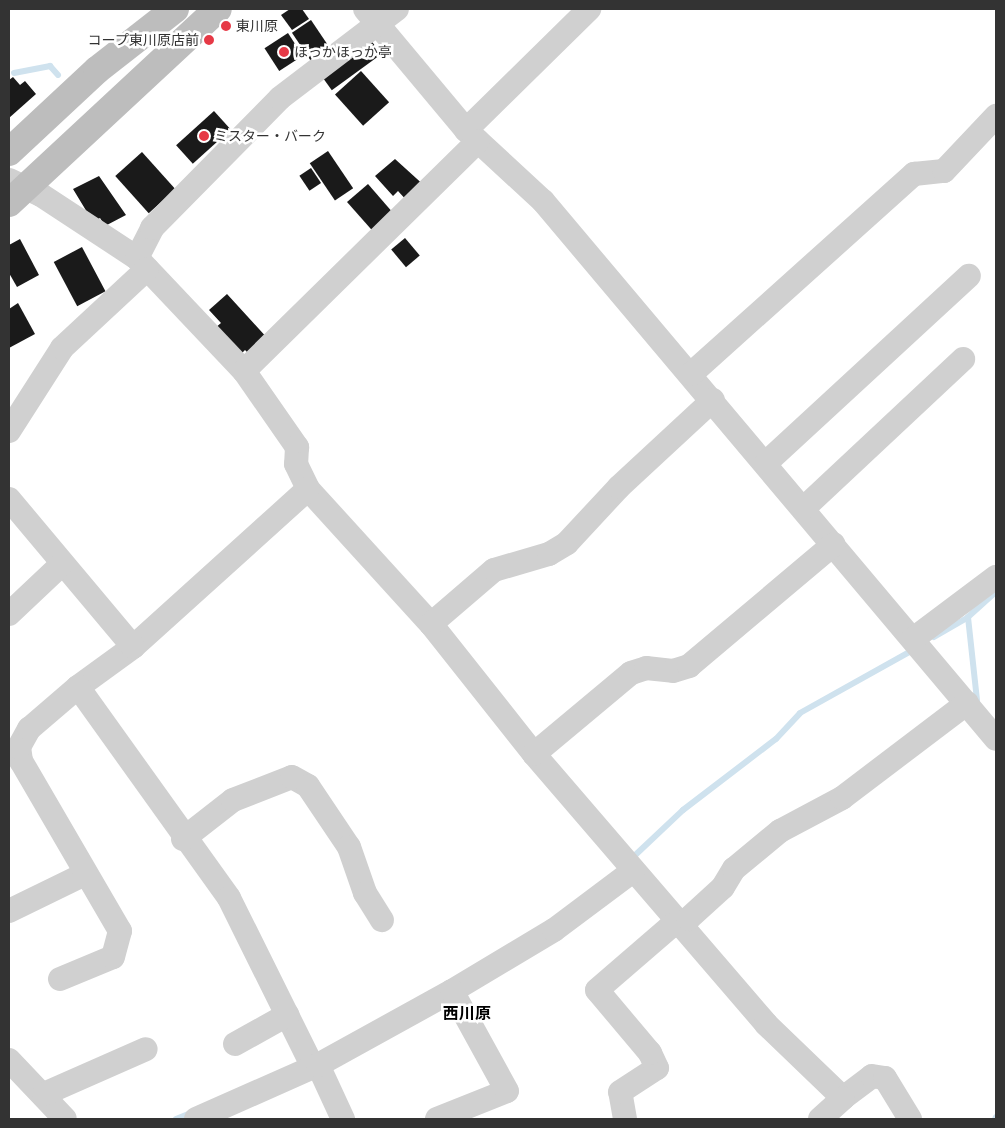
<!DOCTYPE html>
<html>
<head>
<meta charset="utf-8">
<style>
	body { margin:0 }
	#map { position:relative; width:1005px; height:1128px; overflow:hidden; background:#fff; font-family:Quicksand,"Noto Sans JP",sans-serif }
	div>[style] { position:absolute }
	.stream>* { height:6px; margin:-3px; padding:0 3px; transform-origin:3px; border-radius:3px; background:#cfe2ee }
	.building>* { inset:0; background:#1a1a1a; transform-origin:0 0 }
	.street>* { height:24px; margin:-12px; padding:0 12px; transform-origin:12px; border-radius:12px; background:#d0d0d0 }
	.secondary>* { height:28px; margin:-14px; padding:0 14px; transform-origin:14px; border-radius:14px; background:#bdbdbd }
	.dots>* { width:14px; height:14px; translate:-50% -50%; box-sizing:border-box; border:2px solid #fff; border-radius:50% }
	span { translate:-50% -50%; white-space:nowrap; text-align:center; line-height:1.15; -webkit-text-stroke:5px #fff; paint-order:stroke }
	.poi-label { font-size:14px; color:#333 }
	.left { translate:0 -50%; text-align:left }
	.right { translate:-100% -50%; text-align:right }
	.quarter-label { font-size:16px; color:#000; font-weight:700 }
	.frame { position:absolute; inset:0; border:10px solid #333; pointer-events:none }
</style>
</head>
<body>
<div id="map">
	<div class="stream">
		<div style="left:14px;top:73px;width:37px;rotate:-11deg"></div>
		<div style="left:50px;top:66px;width:12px;rotate:48deg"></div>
		<div style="left:934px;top:637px;width:39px;rotate:-30deg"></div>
		<div style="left:977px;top:700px;width:83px;rotate:-96.2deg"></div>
		<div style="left:968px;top:617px;width:38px;rotate:-42deg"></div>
		<div style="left:630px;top:860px;width:73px;rotate:-43.3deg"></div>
		<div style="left:683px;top:810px;width:117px;rotate:-37.4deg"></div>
		<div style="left:776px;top:739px;width:35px;rotate:-47deg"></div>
		<div style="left:800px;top:713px;width:125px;rotate:-29.2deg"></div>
		<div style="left:176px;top:1119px;width:16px;rotate:-22deg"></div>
		<div style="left:995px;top:1119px;width:2px;rotate:-63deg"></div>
	</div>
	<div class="building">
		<div style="clip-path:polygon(290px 9px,302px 9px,309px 19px,292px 30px,281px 15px)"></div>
		<div style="left:311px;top:20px;width:37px;height:23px;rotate:56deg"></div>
		<div style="left:288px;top:33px;width:27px;height:28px;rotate:57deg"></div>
		<div style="left:370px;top:39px;width:19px;height:61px;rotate:54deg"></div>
		<div style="left:361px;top:71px;width:42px;height:35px;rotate:48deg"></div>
		<div style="clip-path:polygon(13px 77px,20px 85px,25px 81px,36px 94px,9px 118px,9px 80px)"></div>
		<div style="left:214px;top:111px;width:25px;height:51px;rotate:48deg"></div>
		<div style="left:328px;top:151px;width:45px;height:22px;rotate:56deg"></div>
		<div style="left:142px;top:152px;width:50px;height:36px;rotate:48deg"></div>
		<div style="clip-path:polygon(395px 159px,427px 188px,409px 203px,398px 191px,393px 196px,375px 176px)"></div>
		<div style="left:311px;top:168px;width:18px;height:14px;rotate:56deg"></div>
		<div style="clip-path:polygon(99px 176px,126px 215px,105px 226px,100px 218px,93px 222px,73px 189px)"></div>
		<div style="clip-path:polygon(368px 184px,394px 214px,378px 237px,347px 202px)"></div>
		<div style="left:405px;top:238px;width:23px;height:18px;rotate:50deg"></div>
		<div style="clip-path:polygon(20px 239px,39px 275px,17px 287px,9px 273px,9px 245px)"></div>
		<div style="left:82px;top:247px;width:50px;height:32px;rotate:62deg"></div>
		<div style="clip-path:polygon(227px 294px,269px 340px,251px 356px,245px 350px,240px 355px,215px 328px,221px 323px,209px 310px)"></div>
		<div style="clip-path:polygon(18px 303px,35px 334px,9px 348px,9px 309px)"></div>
	</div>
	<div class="street">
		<div style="left:365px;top:9px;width:158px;rotate:50.1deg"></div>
		<div style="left:466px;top:130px;width:105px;rotate:42.7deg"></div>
		<div style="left:543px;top:201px;width:703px;rotate:49.9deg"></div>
		<div style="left:466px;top:130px;width:173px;rotate:-44.5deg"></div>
		<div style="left:9px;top:180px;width:35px;rotate:25deg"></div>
		<div style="left:41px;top:195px;width:115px;rotate:33.3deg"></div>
		<div style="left:137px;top:258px;width:156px;rotate:46.6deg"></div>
		<div style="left:244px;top:371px;width:93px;rotate:55.1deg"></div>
		<div style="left:297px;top:447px;width:17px;rotate:93deg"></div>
		<div style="left:296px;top:464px;width:28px;rotate:64deg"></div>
		<div style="left:308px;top:489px;width:183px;rotate:47.7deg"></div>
		<div style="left:431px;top:624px;width:166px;rotate:51.6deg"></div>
		<div style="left:534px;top:754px;width:356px;rotate:49.3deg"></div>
		<div style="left:766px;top:1024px;width:107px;rotate:43.9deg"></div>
		<div style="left:843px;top:1098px;width:36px;rotate:-37deg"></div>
		<div style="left:872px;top:1076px;width:13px;rotate:9deg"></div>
		<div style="left:885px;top:1078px;width:48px;rotate:58.6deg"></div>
		<div style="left:137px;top:258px;width:34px;rotate:-63deg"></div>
		<div style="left:152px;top:228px;width:182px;rotate:-45.4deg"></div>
		<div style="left:280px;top:98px;width:147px;rotate:-37.3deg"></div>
		<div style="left:244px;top:371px;width:328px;rotate:-44.5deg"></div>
		<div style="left:691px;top:374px;width:300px;rotate:-41.9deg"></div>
		<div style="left:914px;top:174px;width:30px;rotate:-6deg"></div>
		<div style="left:944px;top:171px;width:76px;rotate:-46.6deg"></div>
		<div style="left:9px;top:431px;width:98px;rotate:-57.4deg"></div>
		<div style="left:62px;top:348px;width:116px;rotate:-42.9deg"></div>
		<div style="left:766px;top:463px;width:276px;rotate:-42.7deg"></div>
		<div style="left:308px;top:489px;width:236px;rotate:137.9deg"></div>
		<div style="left:133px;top:647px;width:68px;rotate:144deg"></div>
		<div style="left:78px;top:687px;width:259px;rotate:54.4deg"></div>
		<div style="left:229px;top:898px;width:189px;rotate:63.6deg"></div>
		<div style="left:9px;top:499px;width:193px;rotate:50deg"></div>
		<div style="left:804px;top:508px;width:218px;rotate:-43.1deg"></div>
		<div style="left:9px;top:614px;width:71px;rotate:-43.3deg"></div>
		<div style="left:431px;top:624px;width:83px;rotate:-40.6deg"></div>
		<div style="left:494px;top:570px;width:57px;rotate:-16.2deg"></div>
		<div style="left:549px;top:554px;width:21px;rotate:-31deg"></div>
		<div style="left:567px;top:543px;width:76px;rotate:-47.1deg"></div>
		<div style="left:619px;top:487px;width:128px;rotate:-42.8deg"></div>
		<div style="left:913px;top:639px;width:104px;rotate:-36.8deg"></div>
		<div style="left:534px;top:754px;width:126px;rotate:-39.9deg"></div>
		<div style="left:631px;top:673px;width:16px;rotate:-18deg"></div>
		<div style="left:646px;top:668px;width:27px;rotate:6deg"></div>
		<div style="left:673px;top:671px;width:17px;rotate:-17deg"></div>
		<div style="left:689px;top:666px;width:189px;rotate:-40.1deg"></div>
		<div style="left:183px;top:839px;width:63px;rotate:-38deg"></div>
		<div style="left:233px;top:800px;width:63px;rotate:-21.3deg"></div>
		<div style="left:292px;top:777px;width:18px;rotate:29deg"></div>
		<div style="left:308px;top:786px;width:73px;rotate:56.1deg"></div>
		<div style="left:349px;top:847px;width:49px;rotate:70.8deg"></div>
		<div style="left:365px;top:893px;width:32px;rotate:58deg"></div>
		<div style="left:9px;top:911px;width:85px;rotate:-26deg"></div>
		<div style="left:60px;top:979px;width:57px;rotate:-22.5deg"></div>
		<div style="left:113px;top:957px;width:27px;rotate:-75deg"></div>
		<div style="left:120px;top:931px;width:197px;rotate:-120.2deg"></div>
		<div style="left:21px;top:761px;width:14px;rotate:-98deg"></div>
		<div style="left:19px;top:747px;width:21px;rotate:-61deg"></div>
		<div style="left:29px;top:729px;width:65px;rotate:-40.6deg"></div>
		<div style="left:235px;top:1044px;width:60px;rotate:-29.1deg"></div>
		<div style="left:9px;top:1060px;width:81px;rotate:46.5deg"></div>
		<div style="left:318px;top:1065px;width:60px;rotate:65.2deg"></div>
		<div style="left:44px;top:1094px;width:111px;rotate:-23.8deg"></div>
		<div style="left:196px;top:1119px;width:133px;rotate:-23.9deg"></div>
		<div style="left:318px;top:1065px;width:153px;rotate:-28.9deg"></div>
		<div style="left:452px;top:991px;width:119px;rotate:-30.9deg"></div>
		<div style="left:554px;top:930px;width:99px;rotate:-36.8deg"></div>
		<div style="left:437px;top:1119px;width:75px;rotate:-21.8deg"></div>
		<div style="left:507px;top:1091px;width:114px;rotate:-118.8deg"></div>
		<div style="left:625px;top:1119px;width:27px;rotate:-100deg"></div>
		<div style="left:620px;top:1092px;width:44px;rotate:-33deg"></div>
		<div style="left:657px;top:1068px;width:17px;rotate:-115deg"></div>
		<div style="left:650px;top:1053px;width:82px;rotate:-130.1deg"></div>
		<div style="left:597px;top:990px;width:96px;rotate:-40.8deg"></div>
		<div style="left:670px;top:927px;width:20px;rotate:-24deg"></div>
		<div style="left:688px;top:919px;width:47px;rotate:-42.4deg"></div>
		<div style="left:723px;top:887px;width:21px;rotate:-59deg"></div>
		<div style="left:734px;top:869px;width:60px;rotate:-39.6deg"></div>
		<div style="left:780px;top:831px;width:70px;rotate:-28deg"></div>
		<div style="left:842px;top:798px;width:157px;rotate:-37.2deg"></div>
		<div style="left:820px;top:1119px;width:31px;rotate:-42deg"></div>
	</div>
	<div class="secondary">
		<div style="left:9px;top:152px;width:120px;rotate:-43deg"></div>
		<div style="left:97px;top:70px;width:99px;rotate:-38deg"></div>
		<div style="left:9px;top:203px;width:285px;rotate:-42.9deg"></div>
	</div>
	<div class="dots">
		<div style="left:226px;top:26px;background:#e63946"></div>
		<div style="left:209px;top:40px;background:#e63946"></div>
		<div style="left:284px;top:52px;background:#e63946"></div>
		<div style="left:204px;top:136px;background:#e63946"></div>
	</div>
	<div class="poi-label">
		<span class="left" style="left:236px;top:26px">東川原</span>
		<span class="right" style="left:199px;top:40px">コープ東川原店前</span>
		<span class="left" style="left:294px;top:52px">ほっかほっか亭</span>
		<span class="left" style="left:214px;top:136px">ミスター・バーク</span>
	</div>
	<div class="quarter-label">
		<span style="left:467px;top:1013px">西川原</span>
	</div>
	<div class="frame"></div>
</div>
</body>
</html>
